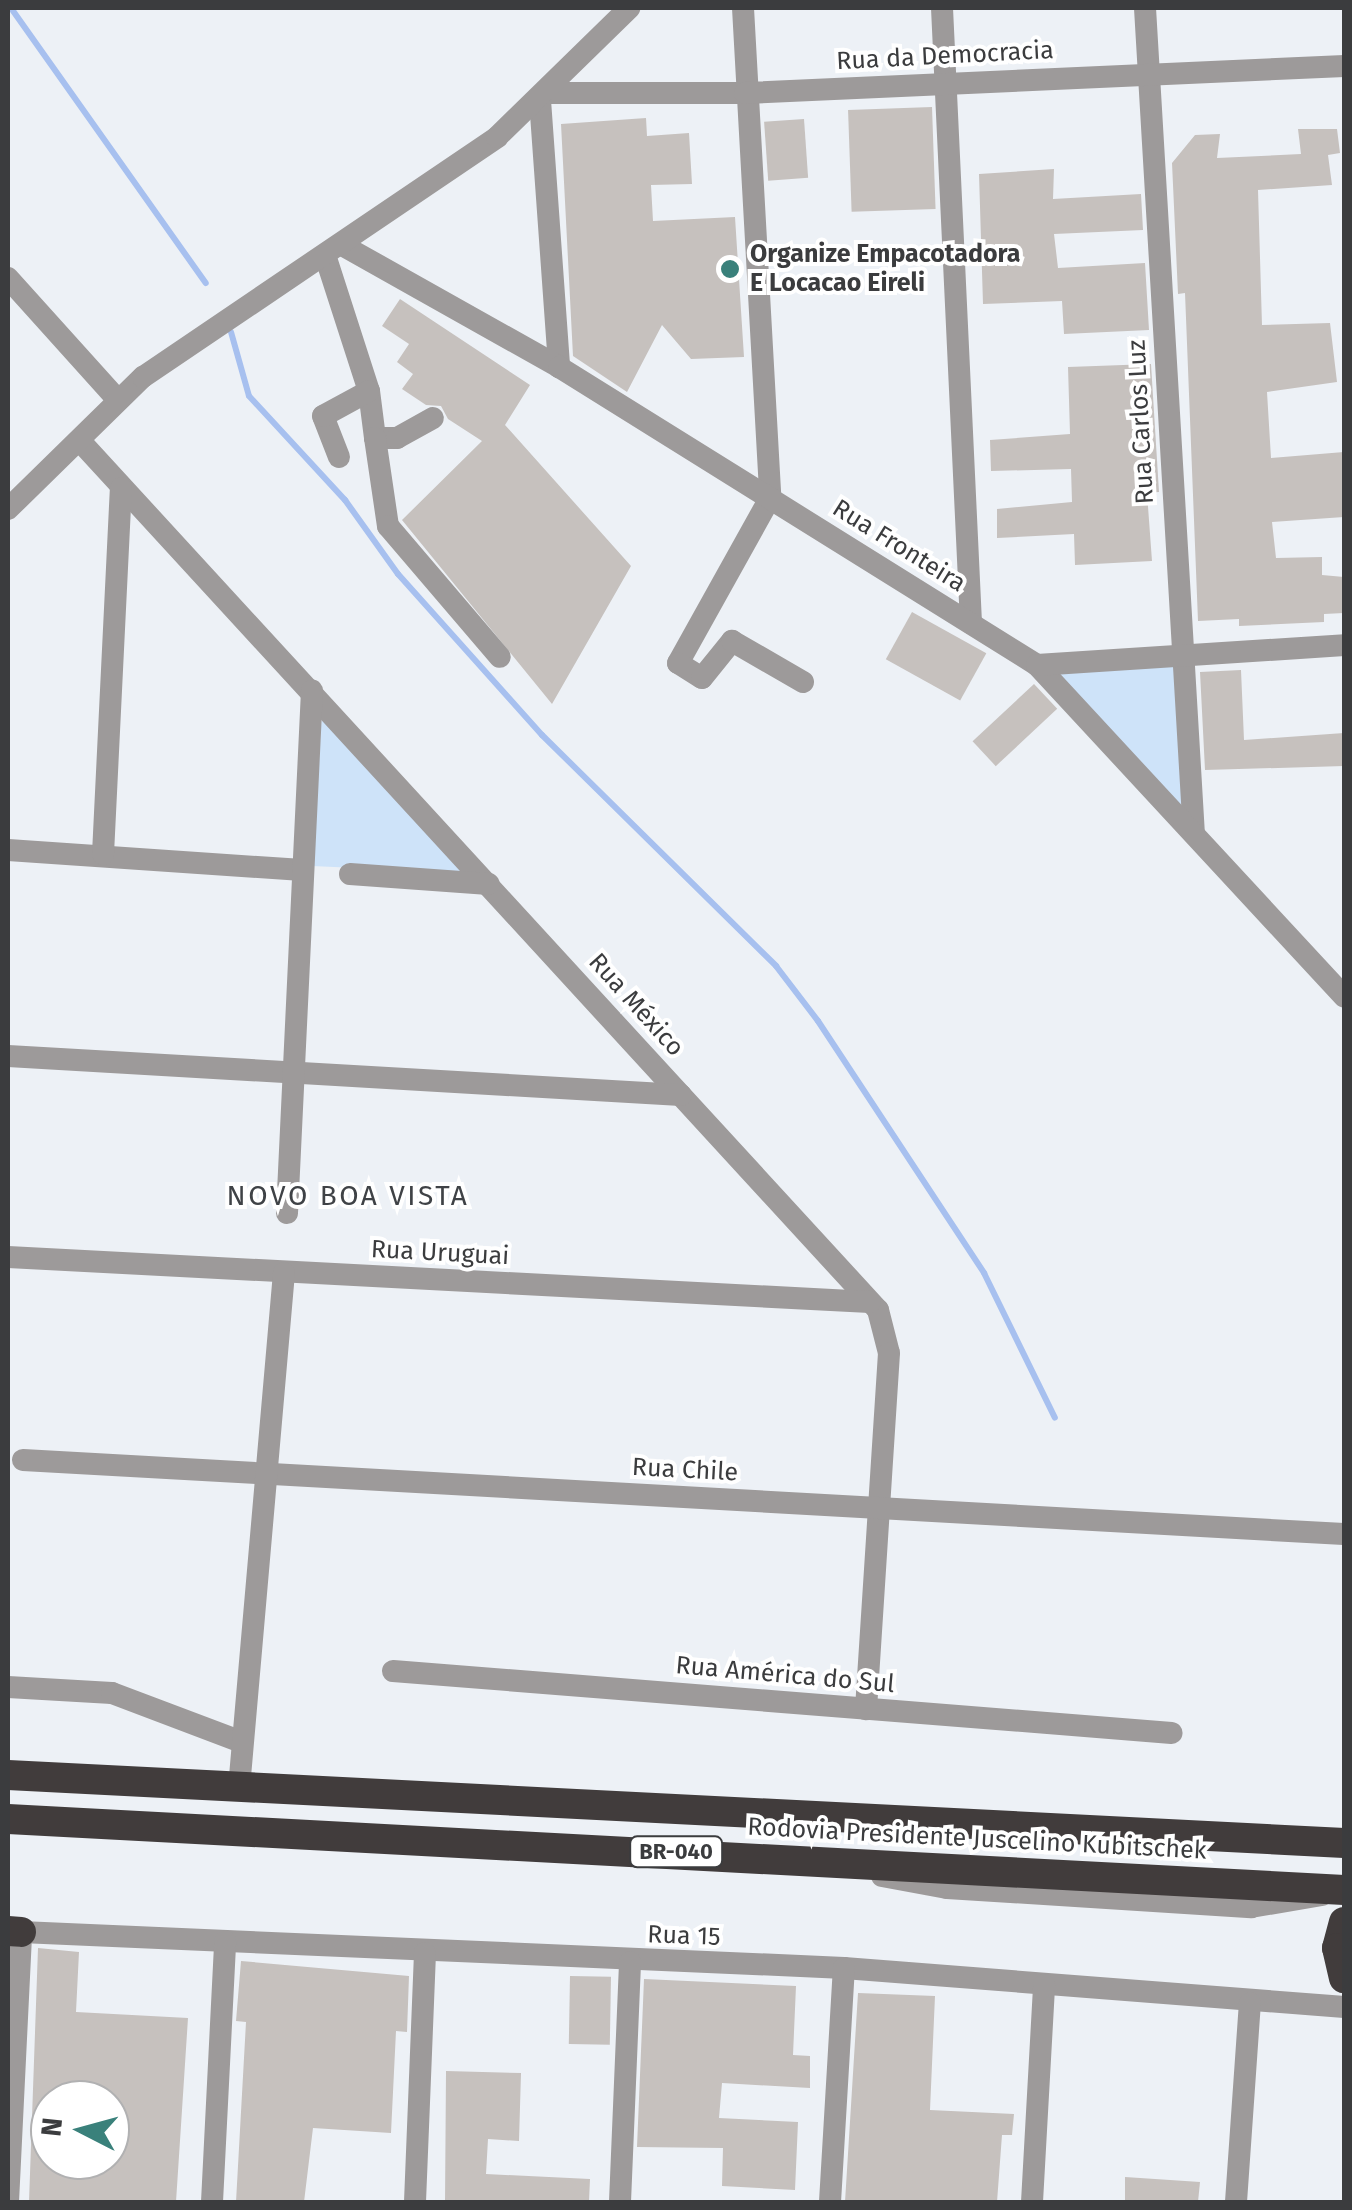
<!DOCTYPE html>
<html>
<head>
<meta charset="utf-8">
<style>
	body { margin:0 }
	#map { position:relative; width:1352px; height:2210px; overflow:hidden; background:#edf1f6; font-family:"Fira Sans",sans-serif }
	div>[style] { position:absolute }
	.green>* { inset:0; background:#cee3f9 }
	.stream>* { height:6px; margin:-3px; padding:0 3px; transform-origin:3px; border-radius:3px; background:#a7c0ef }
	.building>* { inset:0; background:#c6c1be; transform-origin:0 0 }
	.minor>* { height:22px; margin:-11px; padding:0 11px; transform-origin:11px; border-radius:11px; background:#9d9a9a }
	.highway>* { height:30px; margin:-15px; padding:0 15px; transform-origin:15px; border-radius:15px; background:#413c3c }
	.dots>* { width:28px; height:28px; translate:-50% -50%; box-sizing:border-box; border:5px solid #fff; border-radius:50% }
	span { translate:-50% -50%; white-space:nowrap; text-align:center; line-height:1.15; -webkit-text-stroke:8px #fff; paint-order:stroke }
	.shield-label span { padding:2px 8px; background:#fff; border:2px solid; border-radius:8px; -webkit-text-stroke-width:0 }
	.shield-label { font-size:22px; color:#3b3c3e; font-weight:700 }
	.street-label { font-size:25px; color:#3b3c3e }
	.poi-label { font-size:25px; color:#3b3c3e; font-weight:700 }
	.left { translate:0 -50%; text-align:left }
	.neighbourhood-label { font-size:28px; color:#3f4246; letter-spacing:2.5px }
	.frame { position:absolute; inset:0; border:10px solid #3b3c3e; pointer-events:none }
	.north { position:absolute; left:30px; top:2080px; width:100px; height:100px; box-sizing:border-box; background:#fff; border:2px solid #b1b1b2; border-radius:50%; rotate:276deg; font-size:28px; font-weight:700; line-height:40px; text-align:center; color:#3b3c3e }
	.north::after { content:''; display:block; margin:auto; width:35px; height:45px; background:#3a817b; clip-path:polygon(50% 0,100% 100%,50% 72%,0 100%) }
</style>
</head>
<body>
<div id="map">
	<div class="green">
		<div style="clip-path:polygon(1181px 652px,1194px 834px,1037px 665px)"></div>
		<div style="clip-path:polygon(322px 712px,465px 873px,312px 866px)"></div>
	</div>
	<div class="stream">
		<div style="left:11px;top:8px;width:337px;rotate:54.7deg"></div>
		<div style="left:231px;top:332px;width:66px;rotate:74.3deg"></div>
		<div style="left:249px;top:396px;width:142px;rotate:47.3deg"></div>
		<div style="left:345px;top:500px;width:91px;rotate:54.4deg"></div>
		<div style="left:398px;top:574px;width:216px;rotate:48.2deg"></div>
		<div style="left:542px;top:735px;width:329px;rotate:44.6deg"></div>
		<div style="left:776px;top:966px;width:69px;rotate:52.6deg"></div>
		<div style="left:818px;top:1021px;width:302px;rotate:56.6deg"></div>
		<div style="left:984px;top:1273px;width:161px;rotate:63.9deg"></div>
	</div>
	<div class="building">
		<div style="left:932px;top:107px;width:102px;height:84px;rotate:88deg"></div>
		<div style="clip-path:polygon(646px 118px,647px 136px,689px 133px,692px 184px,651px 185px,653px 221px,735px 217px,744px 357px,691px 359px,662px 325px,627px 392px,573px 356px,561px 124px)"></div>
		<div style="left:804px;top:119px;width:59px;height:40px;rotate:86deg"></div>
		<div style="clip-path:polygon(1298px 129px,1337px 129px,1340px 153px,1328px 155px,1332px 185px,1258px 190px,1262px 325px,1330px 323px,1337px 382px,1267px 392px,1271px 458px,1344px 452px,1344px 517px,1272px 522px,1276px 558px,1322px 557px,1322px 575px,1344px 577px,1344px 613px,1324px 614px,1324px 622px,1239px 626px,1239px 619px,1198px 621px,1185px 293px,1178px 294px,1172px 163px,1195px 135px,1220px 134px,1217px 158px,1301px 154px)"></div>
		<div style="clip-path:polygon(1054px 169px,1053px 199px,1141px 194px,1143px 230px,1054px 234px,1058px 268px,1145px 263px,1149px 330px,1064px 334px,1062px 301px,983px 304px,979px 174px)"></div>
		<div style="clip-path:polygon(400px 299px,530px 385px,505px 425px,631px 566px,552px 704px,402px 520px,482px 441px,448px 419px,441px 406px,426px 405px,402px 389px,413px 374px,397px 362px,409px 344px,382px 326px)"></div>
		<div style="clip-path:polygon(1151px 364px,1159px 492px,1147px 493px,1152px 561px,1075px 565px,1074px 534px,997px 538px,997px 509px,1072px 502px,1071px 469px,991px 471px,990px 440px,1070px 434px,1068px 367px)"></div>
		<div style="left:912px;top:612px;width:85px;height:54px;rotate:29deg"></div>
		<div style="clip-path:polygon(1241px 670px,1244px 740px,1344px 733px,1344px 766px,1205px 770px,1200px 672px)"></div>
		<div style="left:1034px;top:684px;width:34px;height:84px;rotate:47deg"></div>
		<div style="clip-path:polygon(evenodd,38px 1948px,79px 1952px,76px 2012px,188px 2018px,176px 2202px,29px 2202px,38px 1948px,50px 2100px,110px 2100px,110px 2160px,50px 2160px,50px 2100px)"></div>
		<div style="clip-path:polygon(241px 1961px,409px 1976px,407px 2032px,396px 2031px,391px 2133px,313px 2128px,304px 2202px,236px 2202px,246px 2022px,236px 2021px)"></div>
		<div style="left:570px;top:1976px;width:41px;height:68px;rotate:1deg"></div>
		<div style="clip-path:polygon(644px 1979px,796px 1986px,793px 2055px,810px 2056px,810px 2088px,722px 2083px,719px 2118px,798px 2122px,795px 2190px,722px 2186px,723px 2148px,637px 2147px)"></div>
		<div style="clip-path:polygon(858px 1993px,935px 1996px,930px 2110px,1014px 2114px,1012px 2135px,1002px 2135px,997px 2202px,845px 2202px)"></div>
		<div style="clip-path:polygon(446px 2071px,521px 2073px,519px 2141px,488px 2139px,486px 2174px,590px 2179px,589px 2202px,445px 2202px)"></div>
		<div style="clip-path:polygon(1125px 2177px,1200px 2182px,1198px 2202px,1125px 2202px)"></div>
	</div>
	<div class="minor">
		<div style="left:743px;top:8px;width:491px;rotate:86.8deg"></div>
		<div style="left:770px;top:498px;width:189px;rotate:119.1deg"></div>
		<div style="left:678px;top:663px;width:28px;rotate:32deg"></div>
		<div style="left:702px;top:678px;width:48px;rotate:-51deg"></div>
		<div style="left:732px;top:641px;width:82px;rotate:30deg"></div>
		<div style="left:942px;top:8px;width:616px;rotate:87.3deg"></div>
		<div style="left:1145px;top:8px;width:827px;rotate:86.61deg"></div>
		<div style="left:547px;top:93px;width:198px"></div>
		<div style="left:745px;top:93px;width:600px;rotate:-2.58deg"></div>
		<div style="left:540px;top:100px;width:268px;rotate:85.9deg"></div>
		<div style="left:342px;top:245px;width:249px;rotate:29.3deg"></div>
		<div style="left:559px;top:367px;width:563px;rotate:31.94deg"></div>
		<div style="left:1037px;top:665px;width:452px;rotate:47.2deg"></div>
		<div style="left:325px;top:255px;width:143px;rotate:72.1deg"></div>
		<div style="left:369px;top:391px;width:47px;rotate:82.7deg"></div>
		<div style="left:375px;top:438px;width:22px"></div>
		<div style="left:397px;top:438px;width:41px;rotate:-29.1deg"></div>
		<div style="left:8px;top:278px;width:164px;rotate:48deg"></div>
		<div style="left:375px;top:438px;width:89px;rotate:81.6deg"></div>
		<div style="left:388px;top:526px;width:172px;rotate:49.5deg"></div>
		<div style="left:80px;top:441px;width:1180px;rotate:47.44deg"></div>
		<div style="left:878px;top:1310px;width:44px;rotate:75.7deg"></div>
		<div style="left:889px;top:1353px;width:357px;rotate:93.7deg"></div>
		<div style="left:339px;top:457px;width:44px;rotate:-111.3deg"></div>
		<div style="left:323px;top:416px;width:52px;rotate:-28.5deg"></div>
		<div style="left:8px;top:509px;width:189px;rotate:-44.4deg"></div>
		<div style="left:143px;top:377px;width:428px;rotate:-34.1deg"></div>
		<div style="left:497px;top:137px;width:185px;rotate:-44.3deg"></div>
		<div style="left:1037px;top:665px;width:308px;rotate:-3.7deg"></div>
		<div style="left:8px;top:850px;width:295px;rotate:3.9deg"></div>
		<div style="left:103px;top:854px;width:366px;rotate:-87.2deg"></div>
		<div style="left:350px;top:874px;width:139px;rotate:4.1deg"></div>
		<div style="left:8px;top:1056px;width:674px;rotate:3.32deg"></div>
		<div style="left:287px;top:1213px;width:523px;rotate:-87.26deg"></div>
		<div style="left:8px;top:1257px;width:863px;rotate:2.99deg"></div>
		<div style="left:23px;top:1460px;width:1323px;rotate:3.21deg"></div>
		<div style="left:393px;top:1671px;width:781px;rotate:4.55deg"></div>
		<div style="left:8px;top:1687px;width:104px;rotate:3.3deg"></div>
		<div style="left:112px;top:1693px;width:139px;rotate:20.7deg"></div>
		<div style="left:239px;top:1788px;width:517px;rotate:-85.01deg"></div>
		<div style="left:882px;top:1876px;width:66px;rotate:10.5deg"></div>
		<div style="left:947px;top:1888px;width:305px;rotate:3.6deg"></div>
		<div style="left:1251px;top:1907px;width:72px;rotate:-9.6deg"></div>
		<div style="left:8px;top:2202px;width:270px;rotate:-87.2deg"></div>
		<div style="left:21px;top:1932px;width:824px;rotate:2.5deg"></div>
		<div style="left:844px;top:1968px;width:502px;rotate:4.46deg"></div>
		<div style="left:212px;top:2202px;width:261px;rotate:-87.1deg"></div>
		<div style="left:415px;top:2202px;width:249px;rotate:-87.7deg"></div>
		<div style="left:620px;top:2202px;width:240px;rotate:-87.6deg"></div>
		<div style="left:830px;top:2202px;width:234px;rotate:-86.6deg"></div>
		<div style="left:1032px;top:2202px;width:217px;rotate:-86.8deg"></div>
		<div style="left:1236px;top:2202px;width:199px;rotate:-86deg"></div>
	</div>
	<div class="highway">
		<div style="left:8px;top:1775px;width:1338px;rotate:2.91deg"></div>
		<div style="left:8px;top:1819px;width:1338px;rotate:3.04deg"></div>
		<div style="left:1344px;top:1922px;width:27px;rotate:105deg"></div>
		<div style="left:1337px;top:1948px;width:31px;rotate:77deg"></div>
		<div style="left:8px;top:1931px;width:13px;rotate:4deg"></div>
	</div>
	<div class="dots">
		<div style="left:730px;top:269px;background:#3a817b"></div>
	</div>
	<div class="shield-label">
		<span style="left:676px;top:1852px">BR-040</span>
	</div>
	<div class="street-label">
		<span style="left:945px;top:56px;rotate:-3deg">Rua da Democracia</span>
		<span style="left:1141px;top:422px;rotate:-93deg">Rua Carlos Luz</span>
		<span style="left:899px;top:546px;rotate:32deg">Rua Fronteira</span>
		<span style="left:636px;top:1005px;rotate:48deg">Rua México</span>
		<span style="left:440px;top:1253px;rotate:3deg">Rua Uruguai</span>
		<span style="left:685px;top:1470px;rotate:3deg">Rua Chile</span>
		<span style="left:785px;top:1675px;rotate:5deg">Rua América do Sul</span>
		<span style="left:977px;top:1839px;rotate:3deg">Rodovia Presidente Juscelino Kubitschek</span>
		<span style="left:684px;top:1936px;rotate:2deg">Rua 15</span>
	</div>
	<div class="poi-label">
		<span class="left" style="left:750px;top:269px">Organize Empacotadora<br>E Locacao Eireli</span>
	</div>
	<div class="neighbourhood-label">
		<span style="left:348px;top:1196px">NOVO BOA VISTA</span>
	</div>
	<div class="frame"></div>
	<div class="north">N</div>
</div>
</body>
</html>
